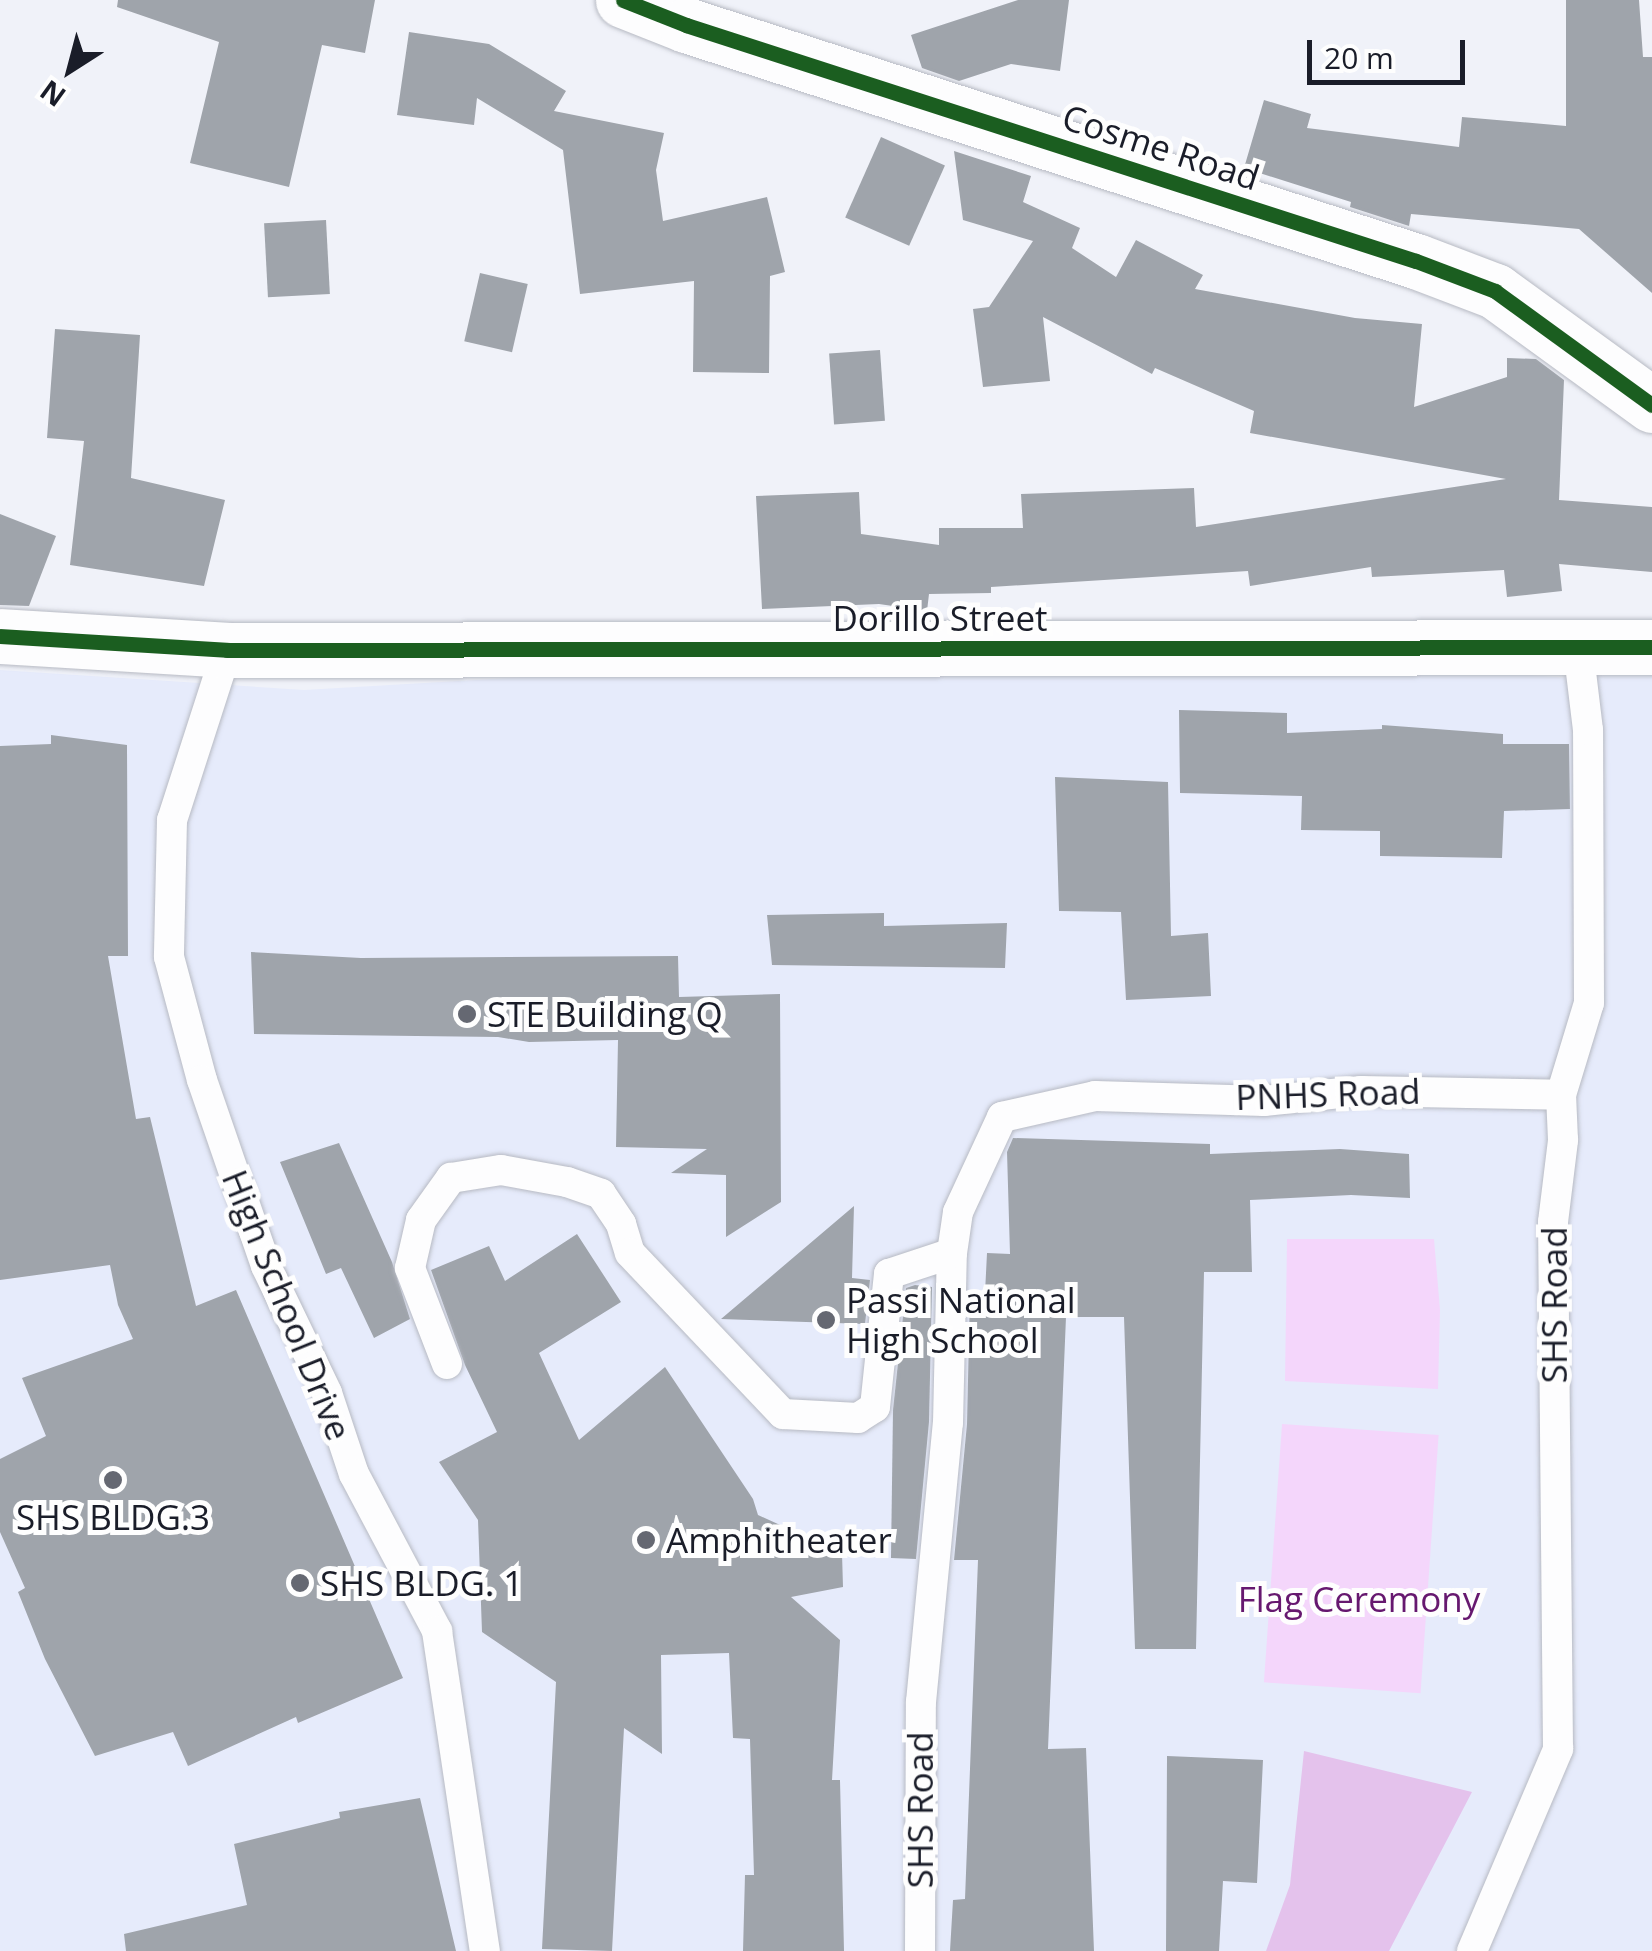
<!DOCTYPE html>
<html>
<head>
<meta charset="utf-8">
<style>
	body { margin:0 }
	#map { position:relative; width:1652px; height:1951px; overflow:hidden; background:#f0f2f9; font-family:"Open Sans",sans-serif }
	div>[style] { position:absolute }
	.built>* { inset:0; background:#e6ebfb }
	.green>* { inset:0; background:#f4d6fb; transform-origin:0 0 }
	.forest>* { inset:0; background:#e4c2ec }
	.building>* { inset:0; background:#9fa4ab; transform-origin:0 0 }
	.roads { filter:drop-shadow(0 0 2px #b7bac3) drop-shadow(0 0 2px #b7bac3) }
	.lane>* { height:30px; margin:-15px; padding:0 15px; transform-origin:15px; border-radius:15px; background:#fdfdfe }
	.street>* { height:55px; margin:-27.5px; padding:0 27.5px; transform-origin:27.5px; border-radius:27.5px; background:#fdfdfe }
	.cycleway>* { height:15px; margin:-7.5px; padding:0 7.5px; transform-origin:7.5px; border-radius:7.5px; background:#1b5e20 }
	.dots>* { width:28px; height:28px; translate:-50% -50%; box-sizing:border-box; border:5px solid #fefefe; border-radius:50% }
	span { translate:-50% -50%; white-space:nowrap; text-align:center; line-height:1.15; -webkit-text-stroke:10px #fefefe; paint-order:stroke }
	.street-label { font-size:35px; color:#1a1d29 }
	.poi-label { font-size:35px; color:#1a1d29 }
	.left { translate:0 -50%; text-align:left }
	.park-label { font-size:35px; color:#66186f }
	.north { position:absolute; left:20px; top:20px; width:100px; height:100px; -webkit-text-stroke:8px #fefefe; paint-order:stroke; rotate:216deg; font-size:28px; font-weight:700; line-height:40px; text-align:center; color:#1a1d29 }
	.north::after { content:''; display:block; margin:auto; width:35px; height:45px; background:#1a1d29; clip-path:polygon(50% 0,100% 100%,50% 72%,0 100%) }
	.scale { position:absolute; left:1307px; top:40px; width:158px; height:45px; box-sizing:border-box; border:5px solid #1a1d29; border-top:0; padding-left:12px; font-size:30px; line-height:35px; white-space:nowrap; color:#1a1d29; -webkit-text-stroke:8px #fefefe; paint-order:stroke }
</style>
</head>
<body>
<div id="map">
	<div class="built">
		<div style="clip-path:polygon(1371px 664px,1568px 678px,1604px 669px,1652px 671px,1652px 1951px,0 1951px,0 670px,304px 690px,680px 668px)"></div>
	</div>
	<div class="green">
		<div style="clip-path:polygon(1287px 1239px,1434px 1239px,1440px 1310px,1438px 1389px,1285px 1381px)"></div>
		<div style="left:1282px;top:1424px;width:157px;height:259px;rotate:4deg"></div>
	</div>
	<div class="forest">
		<div style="clip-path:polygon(1304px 1751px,1472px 1792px,1389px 1951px,1266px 1951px,1290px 1885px)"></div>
	</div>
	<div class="building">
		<div style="clip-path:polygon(118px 0,375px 0,365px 53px,322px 45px,289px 187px,190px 163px,219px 42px,117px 7px)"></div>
		<div style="clip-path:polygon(1018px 0,1069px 0,1060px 71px,1011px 64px,959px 81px,922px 68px,911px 35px)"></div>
		<div style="clip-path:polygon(1566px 0,1639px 0,1643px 57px,1652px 57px,1652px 293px,1579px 229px,1411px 214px,1409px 226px,1350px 207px,1351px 202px,1244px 168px,1264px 100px,1311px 114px,1307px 128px,1459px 147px,1462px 117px,1566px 126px)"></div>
		<div style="clip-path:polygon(409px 32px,489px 44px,566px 91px,554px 111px,664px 133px,656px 170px,663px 221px,767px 197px,785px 272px,770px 276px,769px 373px,693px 372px,694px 281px,580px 294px,563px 150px,477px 98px,474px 125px,397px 115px)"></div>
		<div style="left:881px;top:137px;width:70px;height:88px;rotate:24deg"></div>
		<div style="clip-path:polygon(954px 151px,1031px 176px,1023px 202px,1080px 228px,1072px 248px,1116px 277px,1136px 240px,1203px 275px,1195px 289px,1355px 318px,1422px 324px,1414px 407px,1507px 377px,1507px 358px,1536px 359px,1564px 380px,1559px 500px,1652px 507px,1652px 572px,1559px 564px,1562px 591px,1507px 597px,1504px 570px,1372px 577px,1371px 567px,1250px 586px,1248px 571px,991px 587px,991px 593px,929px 594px,927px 611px,879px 604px,762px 609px,756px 496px,859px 492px,861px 534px,939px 545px,939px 528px,1023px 528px,1021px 494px,1194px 488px,1196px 527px,1506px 479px,1250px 433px,1254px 411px,1155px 368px,1152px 374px,1043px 317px,1050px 381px,983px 387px,973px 309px,989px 307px,1033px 241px,963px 220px)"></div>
		<div style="left:326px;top:220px;width:74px;height:62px;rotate:87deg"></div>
		<div style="left:480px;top:273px;width:49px;height:70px;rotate:13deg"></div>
		<div style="clip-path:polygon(55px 329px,140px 335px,131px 478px,225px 500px,204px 586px,70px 565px,84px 441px,47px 438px)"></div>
		<div style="left:880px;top:350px;width:71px;height:51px;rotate:86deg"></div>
		<div style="clip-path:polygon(0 514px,56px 536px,29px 606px,0 605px)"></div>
		<div style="clip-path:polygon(1179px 710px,1287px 713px,1287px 733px,1382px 729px,1382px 725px,1503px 734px,1503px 744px,1569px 744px,1570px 809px,1504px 811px,1502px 858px,1380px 856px,1380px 831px,1301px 830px,1302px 796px,1180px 793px)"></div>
		<div style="clip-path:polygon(51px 735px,127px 745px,128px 956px,108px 956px,136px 1119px,150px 1117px,196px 1306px,236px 1290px,403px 1678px,298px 1723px,296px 1717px,188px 1766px,173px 1732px,95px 1756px,45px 1659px,18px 1592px,25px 1588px,0 1532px,0 1459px,46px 1436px,22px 1378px,133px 1339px,118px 1305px,110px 1265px,0 1280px,0 746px,51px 744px)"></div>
		<div style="clip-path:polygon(1055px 777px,1168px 782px,1171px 936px,1208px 933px,1211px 996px,1126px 1000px,1121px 912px,1059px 911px)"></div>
		<div style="clip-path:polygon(884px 913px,884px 926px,1007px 923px,1005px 968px,772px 965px,767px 915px)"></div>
		<div style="clip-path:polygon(251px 952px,361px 958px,678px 956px,679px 997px,780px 994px,781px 1202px,726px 1237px,726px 1175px,671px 1173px,707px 1149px,616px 1147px,618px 1040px,529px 1042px,498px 1037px,254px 1034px)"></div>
		<div style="clip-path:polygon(1013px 1138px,1210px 1144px,1210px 1154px,1340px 1149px,1409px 1154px,1410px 1198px,1351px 1195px,1250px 1200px,1252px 1272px,1204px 1272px,1196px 1649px,1135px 1649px,1124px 1317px,1066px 1317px,1048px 1749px,1086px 1748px,1094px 1951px,950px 1951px,953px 1900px,965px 1899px,978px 1560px,954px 1560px,967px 1424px,970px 1292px,985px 1293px,987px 1253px,1010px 1254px,1007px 1152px)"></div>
		<div style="clip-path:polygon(339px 1143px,392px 1262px,410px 1319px,374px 1338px,341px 1268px,326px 1274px,280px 1162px)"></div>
		<div style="clip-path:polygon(854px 1206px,852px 1278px,870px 1280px,865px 1324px,721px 1319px)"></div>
		<div style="clip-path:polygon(577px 1234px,621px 1302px,539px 1353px,579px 1440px,665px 1367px,753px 1499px,758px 1515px,842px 1553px,843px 1587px,791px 1597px,840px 1640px,832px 1780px,840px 1780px,844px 1951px,743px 1951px,745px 1875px,754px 1875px,750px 1739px,733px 1738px,729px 1653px,661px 1655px,662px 1754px,624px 1728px,612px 1951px,542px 1949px,556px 1682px,482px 1632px,478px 1520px,439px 1462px,497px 1432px,465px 1365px,431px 1270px,489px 1246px,505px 1281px)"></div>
		<div style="clip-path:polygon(915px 1285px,932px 1287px,929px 1422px,916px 1559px,891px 1558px,893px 1410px,906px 1288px)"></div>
		<div style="clip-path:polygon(1167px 1756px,1263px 1760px,1257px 1883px,1223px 1881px,1219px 1951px,1166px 1951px)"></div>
		<div style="clip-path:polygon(420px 1798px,456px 1951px,126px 1951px,124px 1934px,247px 1905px,234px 1844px,340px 1818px,339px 1812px)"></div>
	</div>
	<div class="roads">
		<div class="lane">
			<div style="left:227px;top:650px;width:179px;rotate:107.9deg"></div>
			<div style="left:172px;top:820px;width:137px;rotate:91.3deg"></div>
			<div style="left:169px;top:957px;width:127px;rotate:75deg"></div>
			<div style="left:202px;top:1080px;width:197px;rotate:71deg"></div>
			<div style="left:266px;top:1266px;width:141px;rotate:64.3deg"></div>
			<div style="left:327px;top:1393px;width:85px;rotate:71.6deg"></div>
			<div style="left:354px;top:1474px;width:178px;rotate:62.1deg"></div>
			<div style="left:437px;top:1631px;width:324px;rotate:81.5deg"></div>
			<div style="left:447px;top:1364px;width:103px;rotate:-111.1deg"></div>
			<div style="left:410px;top:1268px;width:49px;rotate:-77.1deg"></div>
			<div style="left:421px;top:1220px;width:52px;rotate:-54.5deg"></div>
			<div style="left:451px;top:1178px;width:51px;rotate:-9.1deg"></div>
			<div style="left:501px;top:1170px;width:67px;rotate:10.3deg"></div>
			<div style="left:567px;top:1182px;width:36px;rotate:19deg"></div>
			<div style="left:601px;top:1194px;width:36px;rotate:56deg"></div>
			<div style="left:621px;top:1224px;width:30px;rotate:73deg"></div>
			<div style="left:630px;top:1253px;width:222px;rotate:46.5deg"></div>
			<div style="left:783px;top:1414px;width:75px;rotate:3.1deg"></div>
			<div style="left:858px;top:1418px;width:20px;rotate:-33deg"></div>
			<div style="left:875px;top:1407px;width:134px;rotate:-84deg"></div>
			<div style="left:889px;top:1274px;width:66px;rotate:-18.4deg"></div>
			<div style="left:920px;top:1951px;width:249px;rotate:-89.8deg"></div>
			<div style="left:921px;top:1702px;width:280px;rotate:-84.5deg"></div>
			<div style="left:948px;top:1423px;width:170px;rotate:-88.7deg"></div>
			<div style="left:952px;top:1253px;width:41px;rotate:-81.7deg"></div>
			<div style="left:958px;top:1212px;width:105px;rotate:-65.1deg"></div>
			<div style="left:1002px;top:1117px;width:95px;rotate:-12.7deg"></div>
			<div style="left:1095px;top:1096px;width:169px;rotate:1.7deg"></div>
			<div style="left:1264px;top:1101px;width:98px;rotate:-5.9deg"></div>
			<div style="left:1361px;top:1091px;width:200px;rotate:1.1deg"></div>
			<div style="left:1472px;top:1951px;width:220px;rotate:-66.9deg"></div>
			<div style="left:1558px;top:1749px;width:527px;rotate:-90.54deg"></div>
			<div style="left:1553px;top:1222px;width:83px;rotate:-83deg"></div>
			<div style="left:1563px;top:1140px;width:45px;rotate:-92.5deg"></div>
			<div style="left:1561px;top:1095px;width:96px;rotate:-73.1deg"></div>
			<div style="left:1589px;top:1003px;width:273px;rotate:-90.2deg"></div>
			<div style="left:1588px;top:730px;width:84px;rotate:-96.9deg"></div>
		</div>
		<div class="street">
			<div style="left:623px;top:0;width:68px;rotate:21.6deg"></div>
			<div style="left:686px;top:25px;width:767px;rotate:17.92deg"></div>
			<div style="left:1416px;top:261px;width:85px;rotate:20.8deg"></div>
			<div style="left:1495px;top:291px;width:194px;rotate:36deg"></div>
			<div style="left:0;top:636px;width:227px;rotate:3.5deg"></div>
			<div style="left:227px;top:650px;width:1425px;rotate:-0.12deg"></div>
		</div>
	</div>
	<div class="cycleway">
		<div style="left:623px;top:0;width:68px;rotate:21.6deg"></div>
		<div style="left:686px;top:25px;width:767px;rotate:17.92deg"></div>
		<div style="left:1416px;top:261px;width:85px;rotate:20.8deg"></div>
		<div style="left:1495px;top:291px;width:194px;rotate:36deg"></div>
		<div style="left:0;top:636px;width:227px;rotate:3.5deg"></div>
		<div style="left:227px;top:650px;width:1425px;rotate:-0.12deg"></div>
	</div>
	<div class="dots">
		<div style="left:467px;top:1014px;background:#656872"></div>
		<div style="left:826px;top:1320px;background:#656872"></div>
		<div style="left:113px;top:1480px;background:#656872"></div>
		<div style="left:646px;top:1540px;background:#656872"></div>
		<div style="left:300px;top:1583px;background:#656872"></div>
	</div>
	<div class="street-label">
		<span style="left:1161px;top:147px;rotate:18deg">Cosme Road</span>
		<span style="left:940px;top:618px">Dorillo Street</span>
		<span style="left:1328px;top:1094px;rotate:-2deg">PNHS Road</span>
		<span style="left:287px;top:1305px;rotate:68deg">High School Drive</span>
		<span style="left:1554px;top:1305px;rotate:-90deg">SHS Road</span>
		<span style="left:920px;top:1810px;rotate:-90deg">SHS Road</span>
	</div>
	<div class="poi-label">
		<span class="left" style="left:487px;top:1014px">STE Building Q</span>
		<span class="left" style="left:846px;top:1320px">Passi National<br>High School</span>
		<span style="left:113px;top:1517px">SHS BLDG.3</span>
		<span class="left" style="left:666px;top:1540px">Amphitheater</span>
		<span class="left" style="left:320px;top:1583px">SHS BLDG. 1</span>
	</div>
	<div class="park-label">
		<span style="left:1359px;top:1599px">Flag Ceremony</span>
	</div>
	<div class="north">N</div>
	<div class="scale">20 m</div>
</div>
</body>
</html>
